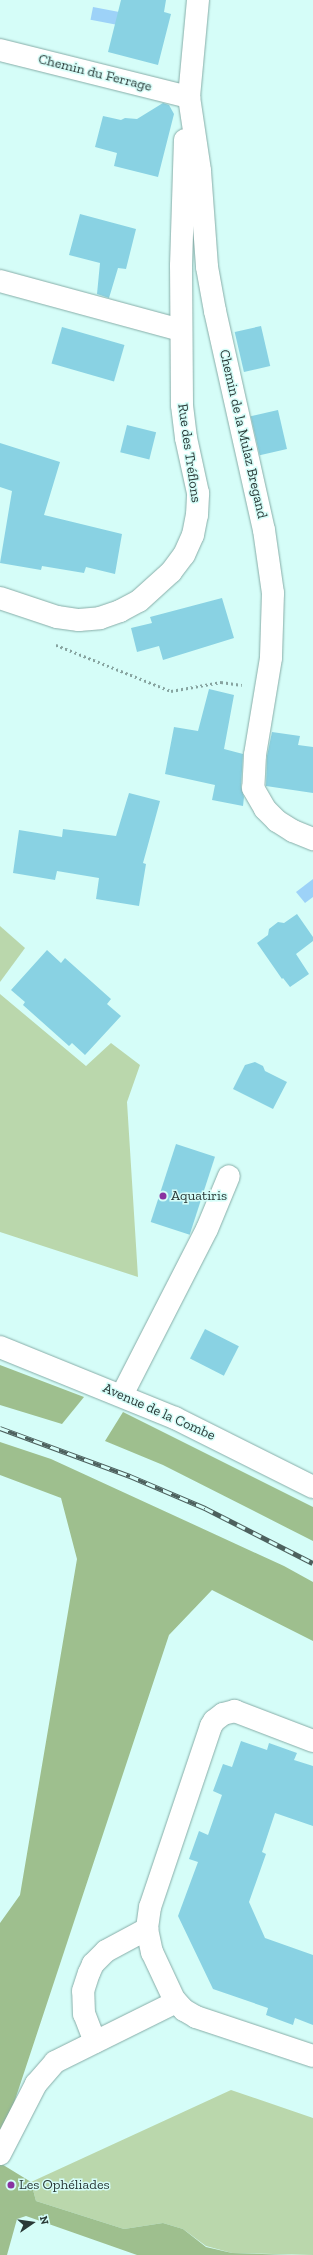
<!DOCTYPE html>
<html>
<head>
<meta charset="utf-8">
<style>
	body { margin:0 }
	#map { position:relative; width:313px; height:2255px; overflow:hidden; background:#d5fdf8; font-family:"Zilla Slab",serif }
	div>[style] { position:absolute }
	.green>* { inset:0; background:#bad7ac }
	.forest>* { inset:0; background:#9ebf8e }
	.water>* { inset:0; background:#9dd2f8; transform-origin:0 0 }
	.building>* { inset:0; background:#89d2e3; transform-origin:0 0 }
	.path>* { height:2.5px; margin-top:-1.25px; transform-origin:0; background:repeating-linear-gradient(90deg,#87a4a0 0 2px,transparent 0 5px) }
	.roads { filter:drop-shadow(0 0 1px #87ada8) drop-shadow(0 0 1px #87ada8) }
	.minor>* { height:22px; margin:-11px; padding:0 11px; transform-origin:11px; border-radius:11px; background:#fff }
	.rail>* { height:4.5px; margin-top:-2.25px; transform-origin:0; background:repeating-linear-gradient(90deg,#d5fdf8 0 9px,#4d615e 0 18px); box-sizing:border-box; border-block:1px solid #4d615e }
	.dots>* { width:11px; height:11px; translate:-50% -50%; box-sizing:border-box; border:2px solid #d5fdf8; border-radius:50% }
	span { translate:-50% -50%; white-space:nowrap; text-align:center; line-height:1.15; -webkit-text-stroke:3px #d5fdf8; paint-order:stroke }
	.street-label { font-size:14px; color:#2a3937 }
	.poi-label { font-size:14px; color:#2a3937 }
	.left { translate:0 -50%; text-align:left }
	.north { position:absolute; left:12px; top:2203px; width:40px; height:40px; -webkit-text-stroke:3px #d5fdf8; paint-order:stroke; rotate:77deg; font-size:11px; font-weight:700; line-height:16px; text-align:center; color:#2a3937 }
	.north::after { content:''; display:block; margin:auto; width:14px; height:18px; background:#2a3937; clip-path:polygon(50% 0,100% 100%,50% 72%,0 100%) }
</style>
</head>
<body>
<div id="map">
	<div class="green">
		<div style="clip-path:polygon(0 926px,25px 948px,0 982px)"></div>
		<div style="clip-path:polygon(0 994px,86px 1066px,111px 1043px,140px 1065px,127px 1102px,138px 1277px,0 1232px)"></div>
		<div style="clip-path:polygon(231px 2090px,313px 2118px,313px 2255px,232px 2253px,206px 2246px,183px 2229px,163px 2223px,124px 2229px,36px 2201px,31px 2182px)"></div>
	</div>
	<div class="forest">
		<div style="clip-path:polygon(0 1365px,84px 1397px,62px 1424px,0 1405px)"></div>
		<div style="clip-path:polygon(123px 1412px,313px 1507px,313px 1541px,163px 1465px,105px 1441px)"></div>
		<div style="clip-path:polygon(0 1442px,51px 1459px,284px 1566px,313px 1582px,313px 1641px,212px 1590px,169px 1635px,13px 2106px,0 2131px,0 1923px,20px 1895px,77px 1559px,61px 1498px,0 1475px)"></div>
		<div style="clip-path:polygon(0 2163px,31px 2182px,36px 2201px,124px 2229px,163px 2223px,183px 2229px,206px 2247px,232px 2253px,292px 2255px,137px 2255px,26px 2216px,17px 2219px,7px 2255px,0 2255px)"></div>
	</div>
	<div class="water">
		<div style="left:93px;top:7px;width:32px;height:13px;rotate:11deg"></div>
		<div style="clip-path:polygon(313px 879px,313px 897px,305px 903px,296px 892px)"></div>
	</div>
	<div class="building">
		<div style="clip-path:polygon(121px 0,166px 0,164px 12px,171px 14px,158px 65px,108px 52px)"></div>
		<div style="clip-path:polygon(163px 103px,169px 105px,174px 114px,158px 177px,114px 166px,117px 153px,95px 147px,103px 116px,121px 120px,125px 118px,137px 119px)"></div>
		<div style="clip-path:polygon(80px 214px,136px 229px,126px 269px,118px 268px,109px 298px,97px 294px,100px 263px,69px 255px)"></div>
		<div style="left:261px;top:326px;width:41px;height:27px;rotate:77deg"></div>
		<div style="left:62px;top:327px;width:65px;height:38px;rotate:16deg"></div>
		<div style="left:278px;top:410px;width:40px;height:28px;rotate:77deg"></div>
		<div style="left:127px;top:425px;width:30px;height:28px;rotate:14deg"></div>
		<div style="clip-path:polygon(0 443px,60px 462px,44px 515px,122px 534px,115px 574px,86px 567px,84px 573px,42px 566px,41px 570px,0 563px,12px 491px,0 487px)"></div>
		<div style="clip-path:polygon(222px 598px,234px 638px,163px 660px,159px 646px,137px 652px,131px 628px,152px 623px,150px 617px)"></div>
		<div style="clip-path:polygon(209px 689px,234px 695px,224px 749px,243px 754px,241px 787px,244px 797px,243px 806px,212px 800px,215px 785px,165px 774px,174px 727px,198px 731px)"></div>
		<div style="clip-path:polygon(272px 732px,300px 736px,298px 745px,313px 747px,313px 793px,266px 786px,267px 756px)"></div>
		<div style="clip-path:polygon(129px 793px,160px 801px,143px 863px,146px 864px,139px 906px,96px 899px,99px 878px,57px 871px,55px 880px,13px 873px,19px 830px,62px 837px,63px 829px,116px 836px)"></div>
		<div style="clip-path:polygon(297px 914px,313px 937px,313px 941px,296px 954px,309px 974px,290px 987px,283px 978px,282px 979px,257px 943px,268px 935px,269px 929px,278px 922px,284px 923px)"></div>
		<div style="clip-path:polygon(47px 950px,61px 963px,65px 958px,111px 999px,107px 1004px,121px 1016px,85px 1055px,72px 1043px,69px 1046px,23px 1005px,25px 1002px,11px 990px)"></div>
		<div style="clip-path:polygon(255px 1062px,263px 1066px,265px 1071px,287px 1082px,273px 1109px,233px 1089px,245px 1065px)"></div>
		<div style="left:176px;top:1144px;width:41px;height:82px;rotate:18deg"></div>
		<div style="left:205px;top:1329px;width:38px;height:33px;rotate:27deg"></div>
		<div style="clip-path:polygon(241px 1741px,267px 1750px,269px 1743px,297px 1753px,294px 1760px,313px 1766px,313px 1826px,275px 1813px,262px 1852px,266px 1854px,249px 1902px,265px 1938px,313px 1955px,313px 2025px,295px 2018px,293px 2025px,266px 2015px,268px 2008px,213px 1989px,178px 1916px,198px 1862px,189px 1859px,199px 1831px,208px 1835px,222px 1795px,213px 1791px,223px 1764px,232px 1767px)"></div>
	</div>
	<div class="path">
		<div style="left:56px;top:645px;width:124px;rotate:21.8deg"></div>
		<div style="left:171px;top:691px;width:51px;rotate:-10.2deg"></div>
		<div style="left:221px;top:682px;width:21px;rotate:8deg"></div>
	</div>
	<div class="roads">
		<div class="minor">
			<div style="left:198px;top:0;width:97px;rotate:95.3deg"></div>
			<div style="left:189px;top:97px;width:75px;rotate:81.5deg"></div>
			<div style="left:200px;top:171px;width:96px;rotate:85.8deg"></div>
			<div style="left:207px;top:267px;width:45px;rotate:79.7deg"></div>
			<div style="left:215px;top:311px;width:224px;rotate:77.4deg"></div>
			<div style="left:264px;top:530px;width:64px;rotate:81.9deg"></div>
			<div style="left:273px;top:593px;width:65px;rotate:91.8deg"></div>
			<div style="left:271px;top:658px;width:98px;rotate:99.4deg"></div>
			<div style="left:255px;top:755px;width:33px;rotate:93deg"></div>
			<div style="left:253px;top:788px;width:24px;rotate:60deg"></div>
			<div style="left:265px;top:809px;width:17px;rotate:45deg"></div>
			<div style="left:277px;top:821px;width:19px;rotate:32deg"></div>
			<div style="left:293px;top:831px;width:22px;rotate:22deg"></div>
			<div style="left:0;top:50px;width:195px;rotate:14deg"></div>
			<div style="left:0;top:281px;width:187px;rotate:15.2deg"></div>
			<div style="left:0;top:598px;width:60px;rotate:18.4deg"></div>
			<div style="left:57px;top:617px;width:22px;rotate:8deg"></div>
			<div style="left:79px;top:620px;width:21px;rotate:-5deg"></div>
			<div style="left:100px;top:618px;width:21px;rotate:-19deg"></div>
			<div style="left:120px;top:611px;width:21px;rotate:-28deg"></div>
			<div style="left:139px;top:601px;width:43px;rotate:-42.2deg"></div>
			<div style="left:171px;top:572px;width:21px;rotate:-53deg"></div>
			<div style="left:184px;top:555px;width:22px;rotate:-66deg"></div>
			<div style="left:193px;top:535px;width:20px;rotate:-79deg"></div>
			<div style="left:197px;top:515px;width:22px;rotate:-87deg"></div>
			<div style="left:198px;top:493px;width:56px;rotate:-102.3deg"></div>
			<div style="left:186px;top:438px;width:33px;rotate:-97deg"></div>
			<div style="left:182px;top:405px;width:139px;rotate:-90.4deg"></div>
			<div style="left:181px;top:266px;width:126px;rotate:-88.2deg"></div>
			<div style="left:0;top:1347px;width:189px;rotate:22.1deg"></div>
			<div style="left:175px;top:1418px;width:154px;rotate:26.6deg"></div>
			<div style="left:122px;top:1395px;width:186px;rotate:-62.9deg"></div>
			<div style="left:207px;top:1229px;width:57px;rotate:-67.5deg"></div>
			<div style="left:313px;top:1741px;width:84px;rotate:-159deg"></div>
			<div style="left:235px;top:1711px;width:12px;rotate:166deg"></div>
			<div style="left:223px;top:1714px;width:11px;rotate:142deg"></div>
			<div style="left:214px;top:1721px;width:6px;rotate:121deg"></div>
			<div style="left:211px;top:1726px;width:191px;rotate:108.6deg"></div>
			<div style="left:150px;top:1907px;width:22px;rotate:98deg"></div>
			<div style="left:147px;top:1929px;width:24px;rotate:78deg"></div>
			<div style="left:152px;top:1952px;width:52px;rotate:64.9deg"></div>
			<div style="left:174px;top:1999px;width:15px;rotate:48deg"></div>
			<div style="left:184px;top:2010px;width:14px;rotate:30deg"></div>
			<div style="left:196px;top:2017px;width:123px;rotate:18.4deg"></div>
			<div style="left:95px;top:2042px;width:30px;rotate:-111deg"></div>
			<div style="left:84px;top:2014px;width:23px;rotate:-92deg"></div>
			<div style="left:83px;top:1991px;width:19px;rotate:-72deg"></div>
			<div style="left:89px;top:1973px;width:10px;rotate:-66deg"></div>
			<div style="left:93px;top:1964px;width:18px;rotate:-45deg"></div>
			<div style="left:106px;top:1951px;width:47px;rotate:-28.2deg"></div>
			<div style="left:0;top:2154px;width:79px;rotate:-62.8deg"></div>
			<div style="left:36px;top:2084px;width:29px;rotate:-49deg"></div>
			<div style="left:55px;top:2062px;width:135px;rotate:-26.4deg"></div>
		</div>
	</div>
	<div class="rail">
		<div style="left:0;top:1428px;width:139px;rotate:20.3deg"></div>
		<div style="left:130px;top:1476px;width:82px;rotate:23.1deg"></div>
		<div style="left:205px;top:1508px;width:121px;rotate:27deg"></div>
	</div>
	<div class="dots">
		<div style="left:163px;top:1196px;background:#8933a0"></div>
		<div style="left:11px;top:2185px;background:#8933a0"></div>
	</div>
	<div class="street-label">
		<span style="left:95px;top:73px;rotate:14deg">Chemin du Ferrage</span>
		<span style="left:243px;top:434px;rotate:77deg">Chemin de la Mulaz Bregand</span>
		<span style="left:189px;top:453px;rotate:82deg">Rue des Tréflons</span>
		<span style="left:159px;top:1412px;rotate:24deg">Avenue de la Combe</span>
	</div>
	<div class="poi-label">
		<span class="left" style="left:171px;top:1196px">Aquatiris</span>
		<span class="left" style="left:19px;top:2185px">Les Ophéliades</span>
	</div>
	<div class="north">N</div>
</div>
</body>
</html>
